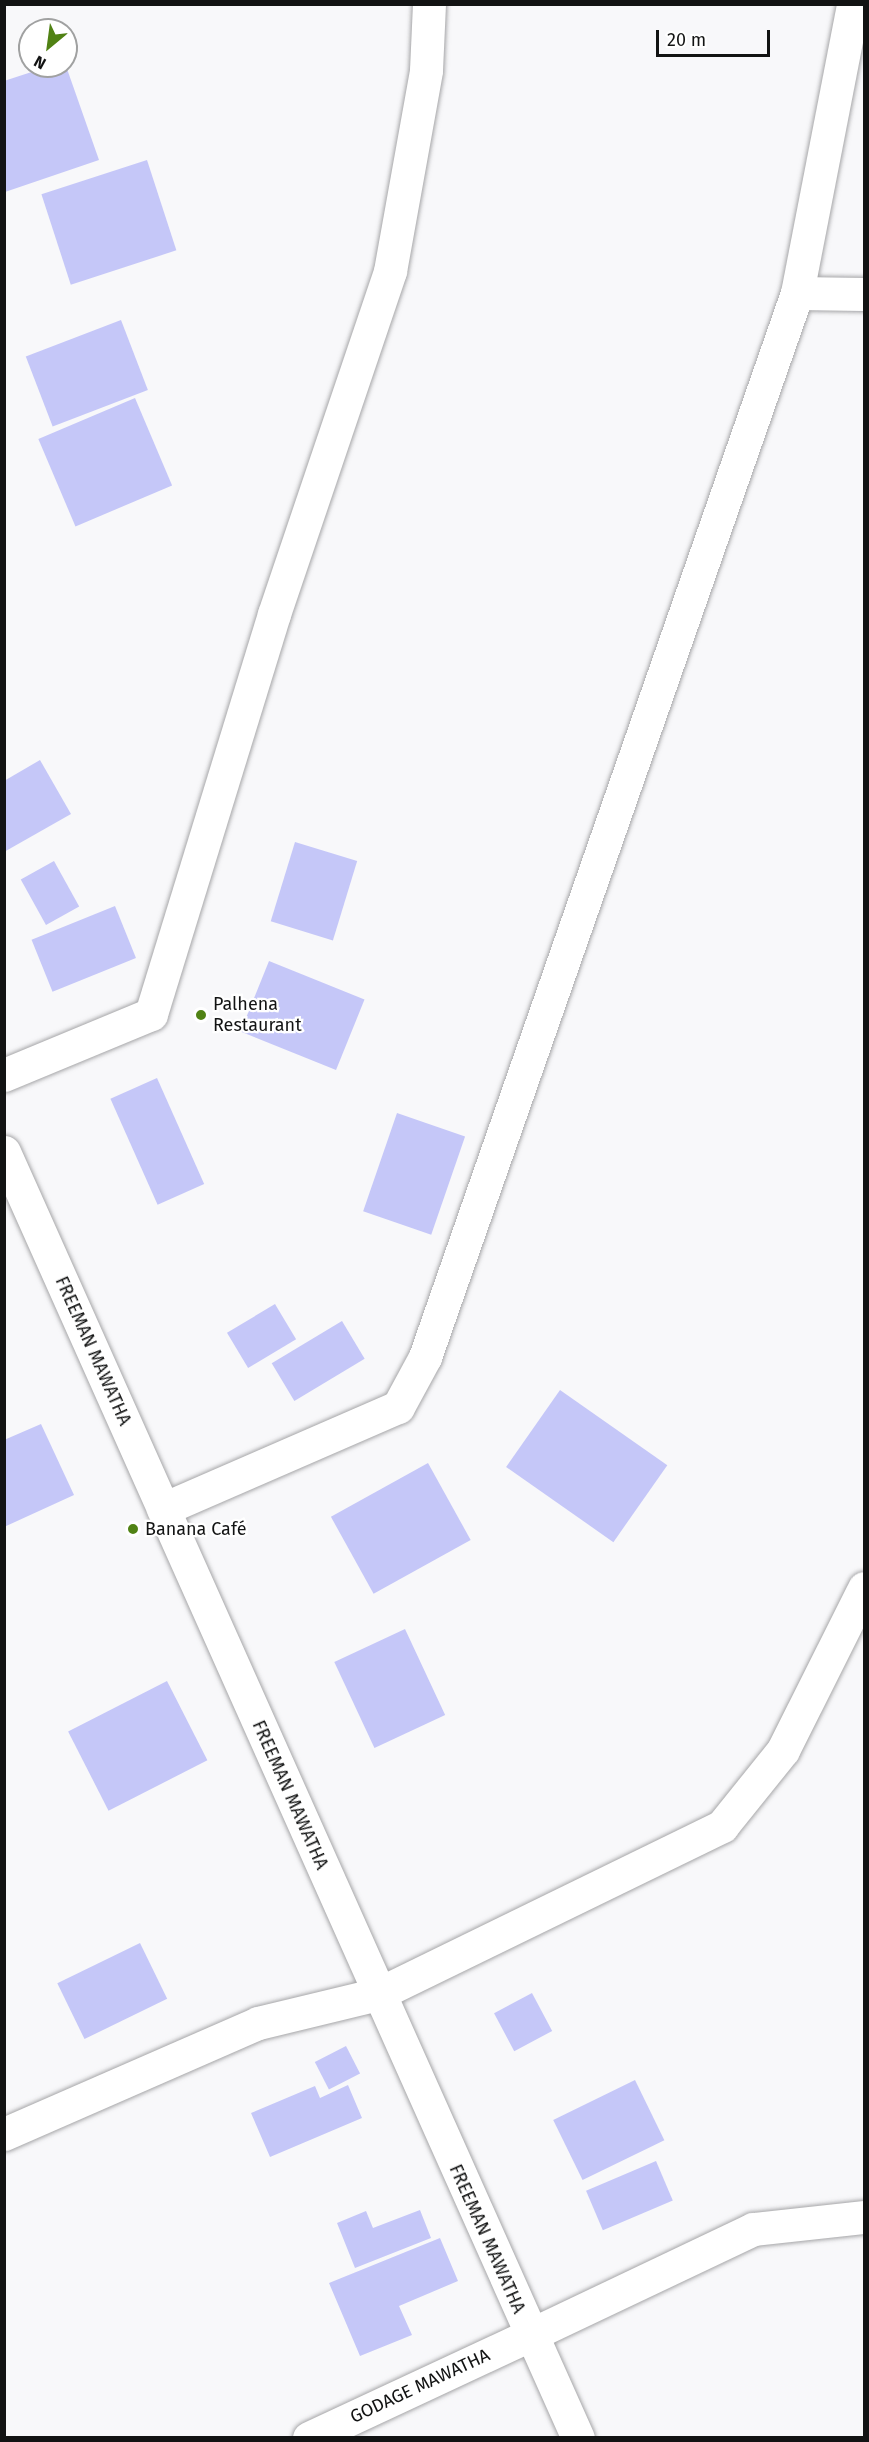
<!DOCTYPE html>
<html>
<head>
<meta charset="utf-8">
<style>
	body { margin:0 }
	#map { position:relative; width:869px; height:2442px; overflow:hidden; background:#f8f8fa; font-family:"Fira Sans",sans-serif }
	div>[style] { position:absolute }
	.building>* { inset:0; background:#c5c7f8; transform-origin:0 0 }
	.roads { filter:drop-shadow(0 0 2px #a6a6a8) drop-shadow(0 0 2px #a6a6a8) }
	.street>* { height:33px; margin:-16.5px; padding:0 16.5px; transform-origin:16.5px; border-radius:16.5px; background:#fff }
	.secondary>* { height:33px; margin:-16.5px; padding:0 16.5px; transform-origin:16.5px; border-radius:16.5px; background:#fff }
	.dots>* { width:16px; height:16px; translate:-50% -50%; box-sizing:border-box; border:3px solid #fff; border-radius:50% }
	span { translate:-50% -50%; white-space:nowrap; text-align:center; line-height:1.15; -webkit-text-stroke:4.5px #fff; paint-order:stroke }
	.poi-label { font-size:18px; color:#121313 }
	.left { translate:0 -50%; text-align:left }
	.street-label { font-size:18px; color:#121313 }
	.frame { position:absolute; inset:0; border:6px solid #121313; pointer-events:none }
	.north { position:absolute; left:18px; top:18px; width:60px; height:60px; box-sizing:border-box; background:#fff; border:2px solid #a0a1a1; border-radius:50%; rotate:209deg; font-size:16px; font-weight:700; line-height:24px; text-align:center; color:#121313 }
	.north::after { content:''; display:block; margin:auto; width:21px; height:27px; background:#508214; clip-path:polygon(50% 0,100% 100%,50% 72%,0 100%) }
	.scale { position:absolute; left:656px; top:30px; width:114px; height:27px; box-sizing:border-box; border:3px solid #121313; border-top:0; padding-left:8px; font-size:18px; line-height:21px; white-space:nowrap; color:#121313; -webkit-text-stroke:4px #fff; paint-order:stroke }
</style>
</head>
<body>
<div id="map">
	<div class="building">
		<div style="clip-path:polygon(50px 66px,66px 66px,99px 160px,5px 192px,4px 81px)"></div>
		<div style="left:147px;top:160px;width:95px;height:111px;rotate:72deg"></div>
		<div style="left:121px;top:320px;width:75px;height:102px;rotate:69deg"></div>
		<div style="left:135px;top:398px;width:95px;height:105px;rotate:67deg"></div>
		<div style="clip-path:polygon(40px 760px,71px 814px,4px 852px,4px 781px)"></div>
		<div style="left:295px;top:842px;width:65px;height:83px;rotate:17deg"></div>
		<div style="left:54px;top:861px;width:52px;height:38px;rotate:61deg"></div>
		<div style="left:115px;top:906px;width:56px;height:90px;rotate:68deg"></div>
		<div style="left:269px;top:961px;width:103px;height:76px;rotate:22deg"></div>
		<div style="left:157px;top:1078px;width:116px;height:51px;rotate:66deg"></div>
		<div style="left:397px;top:1113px;width:72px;height:104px;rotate:19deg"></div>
		<div style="left:275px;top:1304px;width:41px;height:56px;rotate:59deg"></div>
		<div style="left:342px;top:1321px;width:44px;height:82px;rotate:59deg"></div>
		<div style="left:560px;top:1390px;width:131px;height:94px;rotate:35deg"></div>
		<div style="clip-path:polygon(41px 1424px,74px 1495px,4px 1527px,4px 1440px)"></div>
		<div style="left:428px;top:1463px;width:88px;height:111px;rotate:61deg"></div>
		<div style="left:405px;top:1629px;width:95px;height:78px;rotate:65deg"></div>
		<div style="left:167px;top:1681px;width:89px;height:111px;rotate:63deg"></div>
		<div style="left:140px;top:1943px;width:62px;height:92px;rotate:64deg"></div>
		<div style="left:532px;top:1993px;width:43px;height:43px;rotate:62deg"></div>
		<div style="left:346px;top:2046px;width:31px;height:35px;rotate:63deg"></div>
		<div style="left:635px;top:2080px;width:67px;height:91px;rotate:64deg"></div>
		<div style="clip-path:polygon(348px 2085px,362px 2118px,270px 2157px,251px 2113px,315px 2086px,320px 2098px)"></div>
		<div style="left:656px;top:2161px;width:43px;height:76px;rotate:67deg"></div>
		<div style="clip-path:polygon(420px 2210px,431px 2238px,355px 2268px,337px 2223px,366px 2211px,373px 2228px)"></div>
		<div style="clip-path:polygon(440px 2238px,458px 2281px,399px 2306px,412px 2335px,360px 2356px,329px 2283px)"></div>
	</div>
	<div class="roads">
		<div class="street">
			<div style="left:797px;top:293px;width:67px;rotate:0.9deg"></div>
			<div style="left:4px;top:1075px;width:159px;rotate:-22.5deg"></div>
			<div style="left:151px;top:1014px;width:418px;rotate:-72.9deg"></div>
			<div style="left:274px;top:614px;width:362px;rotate:-71.3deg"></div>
			<div style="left:390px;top:271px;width:204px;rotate:-79.8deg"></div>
			<div style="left:426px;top:70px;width:66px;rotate:-87.4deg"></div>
			<div style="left:163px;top:1509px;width:256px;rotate:-23.5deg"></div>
			<div style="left:398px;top:1407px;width:57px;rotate:-61.6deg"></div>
			<div style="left:425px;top:1357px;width:1127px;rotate:-70.73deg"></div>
			<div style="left:797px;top:293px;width:294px;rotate:-79deg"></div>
			<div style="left:4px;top:2134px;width:277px;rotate:-23.6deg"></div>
			<div style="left:258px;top:2023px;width:123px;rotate:-13.6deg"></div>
			<div style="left:378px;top:1994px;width:383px;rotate:-26deg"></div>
			<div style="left:722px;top:1826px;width:97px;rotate:-51.2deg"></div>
			<div style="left:783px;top:1750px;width:181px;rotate:-63.4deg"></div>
			<div style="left:530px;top:2335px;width:247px;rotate:-25.4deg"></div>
			<div style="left:753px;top:2229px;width:112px;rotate:-6.2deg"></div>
		</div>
		<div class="secondary">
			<div style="left:4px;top:1152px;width:1408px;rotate:65.95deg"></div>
			<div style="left:309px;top:2438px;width:244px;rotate:-25deg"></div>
		</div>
	</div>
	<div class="dots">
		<div style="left:201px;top:1015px;background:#508214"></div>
		<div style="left:133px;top:1529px;background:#508214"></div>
	</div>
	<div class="poi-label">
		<span class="left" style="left:213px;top:1015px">Palhena<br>Restaurant</span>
		<span class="left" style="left:145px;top:1529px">Banana Café</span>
	</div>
	<div class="street-label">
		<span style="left:93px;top:1351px;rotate:66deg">FREEMAN MAWATHA</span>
		<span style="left:290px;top:1795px;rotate:66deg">FREEMAN MAWATHA</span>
		<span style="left:487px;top:2239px;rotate:66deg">FREEMAN MAWATHA</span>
		<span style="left:420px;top:2386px;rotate:-25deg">GODAGE MAWATHA</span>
	</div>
	<div class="frame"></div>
	<div class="north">N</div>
	<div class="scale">20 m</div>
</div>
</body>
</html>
